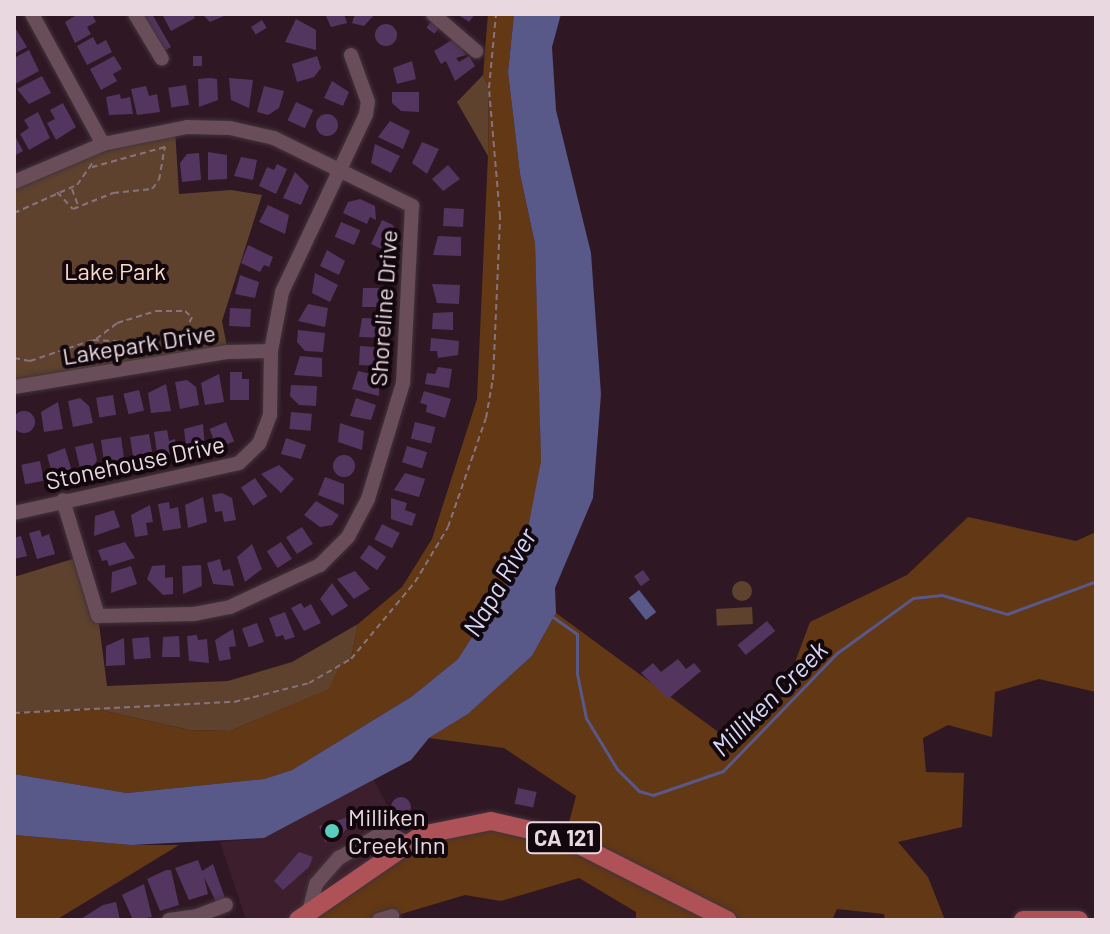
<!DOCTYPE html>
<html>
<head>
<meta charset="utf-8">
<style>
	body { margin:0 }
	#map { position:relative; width:1110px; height:934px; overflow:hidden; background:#2f1824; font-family:Barlow,sans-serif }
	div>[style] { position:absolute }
	.built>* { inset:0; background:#3c1e2d }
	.green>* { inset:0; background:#5e422e; transform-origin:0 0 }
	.round { border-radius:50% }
	.forest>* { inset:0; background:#633814 }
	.water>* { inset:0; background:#585889; transform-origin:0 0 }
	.stream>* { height:3px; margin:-1.5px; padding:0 1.5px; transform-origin:1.5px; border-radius:1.5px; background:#585889 }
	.building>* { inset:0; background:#54355f; transform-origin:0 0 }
	.path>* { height:2px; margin-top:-1px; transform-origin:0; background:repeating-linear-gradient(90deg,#87737d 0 6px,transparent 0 10px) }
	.roads { filter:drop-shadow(0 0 2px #44333b) drop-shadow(0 0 2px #44333b) }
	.minor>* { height:14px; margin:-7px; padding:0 7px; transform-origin:7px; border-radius:7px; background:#694e5a }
	.major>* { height:18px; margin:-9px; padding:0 9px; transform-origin:9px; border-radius:9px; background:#af5258 }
	.dots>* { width:22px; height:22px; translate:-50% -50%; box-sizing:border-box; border:4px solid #11070c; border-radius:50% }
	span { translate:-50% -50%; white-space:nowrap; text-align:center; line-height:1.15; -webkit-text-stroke:8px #11070c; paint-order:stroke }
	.shield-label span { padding:2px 6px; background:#11070c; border:2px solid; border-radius:6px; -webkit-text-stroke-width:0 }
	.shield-label { font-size:22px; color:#e9d8df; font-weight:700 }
	.park-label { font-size:24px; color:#f9dbc6 }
	.street-label { font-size:24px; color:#e9d8df }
	.poi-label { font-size:24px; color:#e9d8df }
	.left { translate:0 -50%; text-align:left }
	.water-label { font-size:26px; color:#d4d6f6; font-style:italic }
	.frame { position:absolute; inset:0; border:16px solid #e9d8df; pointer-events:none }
</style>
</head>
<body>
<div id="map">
	<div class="built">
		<div style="clip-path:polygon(374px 780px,407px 843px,298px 920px,246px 920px,220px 842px,264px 838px)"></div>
	</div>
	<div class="green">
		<div style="clip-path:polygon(483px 75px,489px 88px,488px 156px,457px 102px)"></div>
		<div style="clip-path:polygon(175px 129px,179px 194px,231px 190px,262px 195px,222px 321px,228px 352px,14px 390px,14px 182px,103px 144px)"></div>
		<div style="clip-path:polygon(79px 557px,98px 616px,107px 686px,228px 681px,292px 662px,358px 624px,351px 659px,338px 669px,330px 689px,230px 731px,189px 730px,96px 709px,14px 713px,14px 577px)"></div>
		<div class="round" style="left:732px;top:581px;width:20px;height:20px"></div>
		<div style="left:752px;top:607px;width:17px;height:36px;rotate:87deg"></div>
	</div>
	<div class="forest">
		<div style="clip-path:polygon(488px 14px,514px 14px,508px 72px,520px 174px,535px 244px,540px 404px,541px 461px,533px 518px,523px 554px,500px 593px,458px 659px,411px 697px,292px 770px,264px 779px,127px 793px,14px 774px,14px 713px,96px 709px,189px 730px,230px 731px,329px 689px,338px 669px,351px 659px,358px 624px,402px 587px,432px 539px,477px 399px,488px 155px,489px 88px,483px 75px)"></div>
		<div style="clip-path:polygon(968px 517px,1076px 541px,1096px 532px,1096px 692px,1039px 679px,995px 692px,992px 737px,948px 725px,923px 738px,926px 772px,964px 773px,962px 827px,898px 842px,928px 877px,945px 920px,885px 920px,884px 914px,837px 909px,832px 920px,636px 920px,636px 912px,579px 878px,501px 901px,465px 895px,381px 920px,304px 920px,390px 851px,470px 822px,565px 838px,576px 796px,504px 748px,429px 738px,468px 714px,532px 656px,556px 613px,732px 742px,782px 697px,810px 622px,907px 575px)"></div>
		<div style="clip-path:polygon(14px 835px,131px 845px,179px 845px,56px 920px,14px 920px)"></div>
	</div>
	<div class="water">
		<div style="clip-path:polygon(514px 14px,561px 14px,552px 47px,556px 110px,591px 253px,601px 394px,593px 498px,555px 588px,556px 613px,532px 656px,468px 714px,429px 738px,411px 760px,264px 838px,131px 845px,14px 835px,14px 774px,127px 793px,264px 779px,292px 770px,411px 697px,458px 659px,500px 593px,523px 554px,541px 461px,535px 244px,520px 174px,508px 72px)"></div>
		<div style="left:639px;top:590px;width:28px;height:13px;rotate:52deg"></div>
	</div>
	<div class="stream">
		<div style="left:550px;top:615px;width:33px;rotate:35deg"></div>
		<div style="left:577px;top:634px;width:40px;rotate:90deg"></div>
		<div style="left:577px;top:674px;width:45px;rotate:78.4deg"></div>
		<div style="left:586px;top:718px;width:60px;rotate:58.7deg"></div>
		<div style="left:617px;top:769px;width:31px;rotate:45deg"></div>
		<div style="left:639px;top:791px;width:15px;rotate:16deg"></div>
		<div style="left:653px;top:795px;width:74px;rotate:-18.9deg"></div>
		<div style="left:723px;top:771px;width:164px;rotate:-46deg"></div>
		<div style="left:837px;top:653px;width:94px;rotate:-35.9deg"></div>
		<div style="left:913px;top:598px;width:29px;rotate:-6deg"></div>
		<div style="left:942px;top:595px;width:68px;rotate:16.3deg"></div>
		<div style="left:1007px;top:614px;width:95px;rotate:-20.3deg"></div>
	</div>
	<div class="building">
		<div style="clip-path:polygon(78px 14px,92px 14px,96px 22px,87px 27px,91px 34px,75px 43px,65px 22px)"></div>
		<div style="clip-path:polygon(141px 14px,152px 14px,171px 47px,164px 51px)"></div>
		<div style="clip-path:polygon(162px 14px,193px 14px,195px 18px,171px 31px)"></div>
		<div style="clip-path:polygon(202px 14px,223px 14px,224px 16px,210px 22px)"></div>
		<div style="clip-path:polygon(325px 14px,344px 14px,347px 23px,331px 27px)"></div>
		<div style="clip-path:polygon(355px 14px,375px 14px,364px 26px,352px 23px)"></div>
		<div style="clip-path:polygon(457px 14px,475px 14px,469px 22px)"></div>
		<div style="clip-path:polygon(296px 19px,316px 30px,316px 50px,285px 42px)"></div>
		<div style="left:433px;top:19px;width:10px;height:11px;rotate:37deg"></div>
		<div style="left:262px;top:20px;width:9px;height:13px;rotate:58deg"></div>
		<div class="round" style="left:375px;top:24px;width:22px;height:22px"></div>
		<div style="clip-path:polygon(14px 26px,27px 47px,14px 54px)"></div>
		<div style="clip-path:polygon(93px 37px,97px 45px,106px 40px,112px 52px,87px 65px,77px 46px)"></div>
		<div style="clip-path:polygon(455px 38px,466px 55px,456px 58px,459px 62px,469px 56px,475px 66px,455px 81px,446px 61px,441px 64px,434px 51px)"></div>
		<div style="clip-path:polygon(29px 50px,39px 71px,15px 84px,14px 58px)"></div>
		<div style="clip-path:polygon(114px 56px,122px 69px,113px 74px,117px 81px,101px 90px,90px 69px)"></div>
		<div style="left:202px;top:56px;width:10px;height:9px;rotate:90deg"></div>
		<div style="clip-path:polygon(317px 56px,321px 68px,314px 77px,297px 82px,292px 64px)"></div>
		<div style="clip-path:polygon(412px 61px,416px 79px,397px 84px,393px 68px)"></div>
		<div style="clip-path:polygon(42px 76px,51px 93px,29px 104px,17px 89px)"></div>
		<div style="clip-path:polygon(210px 78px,217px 79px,218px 100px,199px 107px,198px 79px)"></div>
		<div style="clip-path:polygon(229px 78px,253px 80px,249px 108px,231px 100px)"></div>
		<div style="clip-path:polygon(332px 81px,349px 92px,343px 106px,324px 98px)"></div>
		<div style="left:186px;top:85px;width:20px;height:18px;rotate:81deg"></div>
		<div style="clip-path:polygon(146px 86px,149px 96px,157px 94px,160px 112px,137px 115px,131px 89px)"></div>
		<div style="clip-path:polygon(264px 86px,284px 91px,279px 108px,268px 115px,257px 112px)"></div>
		<div style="clip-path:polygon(392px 92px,419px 92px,419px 112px,401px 111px,392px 103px)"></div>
		<div style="clip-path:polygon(120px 94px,121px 99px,130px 97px,133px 114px,109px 115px,106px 97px)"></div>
		<div style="left:296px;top:102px;width:19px;height:20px;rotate:25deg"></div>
		<div style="clip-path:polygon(63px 103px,76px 127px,56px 140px,47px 123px,55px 119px,50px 110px)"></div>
		<div style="clip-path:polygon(38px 112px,50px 138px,29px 150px,20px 134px,29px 128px,24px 120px)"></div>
		<div class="round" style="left:316px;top:114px;width:22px;height:22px"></div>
		<div style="clip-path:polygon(390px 121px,410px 131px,403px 149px,378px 137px)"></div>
		<div style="clip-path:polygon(14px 134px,23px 151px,14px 156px)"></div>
		<div style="clip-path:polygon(422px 142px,439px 149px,427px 174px,412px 163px)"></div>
		<div style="clip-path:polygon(375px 144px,400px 156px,391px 173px,371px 163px)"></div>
		<div style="clip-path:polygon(208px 152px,227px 155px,227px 179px,208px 180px)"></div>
		<div style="clip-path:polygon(199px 153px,201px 180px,182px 182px,180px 163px,187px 154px)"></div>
		<div style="clip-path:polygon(241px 157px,257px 160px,253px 180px,234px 176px)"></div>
		<div style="clip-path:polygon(277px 164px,287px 169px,276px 194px,259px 186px,267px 167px,274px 170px)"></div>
		<div style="clip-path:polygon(448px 165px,460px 179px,443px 191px,432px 179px)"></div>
		<div style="clip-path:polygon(295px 172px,309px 186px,301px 205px,283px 198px)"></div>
		<div style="clip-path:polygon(360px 199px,375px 206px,376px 220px,370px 217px,367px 224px,343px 213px,348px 202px)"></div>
		<div style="clip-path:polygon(268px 205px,289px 215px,285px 234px,259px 222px)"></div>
		<div style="left:464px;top:209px;width:18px;height:20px;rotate:93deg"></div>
		<div style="clip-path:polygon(382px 220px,393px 225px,396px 236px,388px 252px,371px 244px)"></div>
		<div style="left:341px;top:222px;width:21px;height:16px;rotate:23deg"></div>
		<div style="clip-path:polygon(438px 236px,461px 237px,461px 256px,433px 255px)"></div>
		<div style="clip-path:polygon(248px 245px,273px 257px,269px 267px,264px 265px,260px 272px,241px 263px)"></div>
		<div style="clip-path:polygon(327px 250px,345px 261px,339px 275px,320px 266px)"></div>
		<div style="clip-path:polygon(315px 273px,338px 285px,330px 302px,312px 293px)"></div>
		<div style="clip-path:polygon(240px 275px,259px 282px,255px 298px,235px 294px)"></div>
		<div style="clip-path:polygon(432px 284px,460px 285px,459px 304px,437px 303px)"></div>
		<div style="clip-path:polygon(363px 288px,390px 288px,390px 300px,383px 300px,383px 307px,362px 307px)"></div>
		<div style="clip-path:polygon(308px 304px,328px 308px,325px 327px,298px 321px)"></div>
		<div style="left:230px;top:308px;width:21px;height:18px;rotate:3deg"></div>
		<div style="clip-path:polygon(453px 312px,453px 330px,432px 329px,433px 313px)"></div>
		<div style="clip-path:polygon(362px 318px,384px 319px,387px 338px,359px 337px)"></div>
		<div style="clip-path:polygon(298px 330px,325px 333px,323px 352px,305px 351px,297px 342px)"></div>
		<div style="clip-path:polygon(431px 338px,459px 341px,458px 355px,438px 358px,437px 351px,430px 351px)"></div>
		<div style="clip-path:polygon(360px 346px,387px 348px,387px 359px,380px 358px,380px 366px,359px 365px)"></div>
		<div style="clip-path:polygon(300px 356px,322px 358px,322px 377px,294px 375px)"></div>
		<div style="clip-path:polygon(438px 367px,452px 369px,449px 388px,425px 384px,427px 373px,435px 374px)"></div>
		<div style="clip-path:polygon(358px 371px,379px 376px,379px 396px,352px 389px)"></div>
		<div style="clip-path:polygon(230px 372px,242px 372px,242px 379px,249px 379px,249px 400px,230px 400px)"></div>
		<div style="clip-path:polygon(219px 374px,224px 402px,205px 405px,201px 383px)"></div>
		<div style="clip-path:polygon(187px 380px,196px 387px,199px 405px,180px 409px,175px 382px)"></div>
		<div style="clip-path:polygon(166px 384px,171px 411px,151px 413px,148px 393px)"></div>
		<div style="clip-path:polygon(291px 385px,317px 386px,316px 406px,299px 405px,290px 396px)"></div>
		<div style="left:139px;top:390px;width:21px;height:16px;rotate:76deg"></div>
		<div style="clip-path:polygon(424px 391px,451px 399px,445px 418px,426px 412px,427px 405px,420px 403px)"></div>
		<div style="left:113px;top:395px;width:20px;height:17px;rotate:81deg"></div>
		<div style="clip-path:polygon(80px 398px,89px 406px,93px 423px,73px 427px,68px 401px)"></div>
		<div style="clip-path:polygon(356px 398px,376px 405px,371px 420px,350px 416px)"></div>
		<div style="clip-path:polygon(58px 402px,63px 429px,44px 432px,41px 412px)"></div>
		<div class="round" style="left:13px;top:411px;width:22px;height:22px"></div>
		<div style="left:291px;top:412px;width:21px;height:17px;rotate:5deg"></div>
		<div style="left:226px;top:422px;width:21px;height:18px;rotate:67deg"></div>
		<div style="left:415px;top:422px;width:21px;height:17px;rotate:14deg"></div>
		<div style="clip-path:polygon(340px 423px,364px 431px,362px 450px,338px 442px)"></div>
		<div style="clip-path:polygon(203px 424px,205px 447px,187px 454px,184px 429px)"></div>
		<div style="clip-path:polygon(167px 430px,169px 441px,175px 439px,178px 456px,157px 453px,154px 432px)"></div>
		<div style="clip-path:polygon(149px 434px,152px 452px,146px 462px,134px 463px,130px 437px)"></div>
		<div style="clip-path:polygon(121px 437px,125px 465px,114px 467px,104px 462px,101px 440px)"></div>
		<div style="clip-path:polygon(286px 438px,306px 445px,301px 459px,281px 454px)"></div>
		<div style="clip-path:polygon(93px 443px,97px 460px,92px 471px,81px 473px,75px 447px)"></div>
		<div style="left:407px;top:446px;width:21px;height:17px;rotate:17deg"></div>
		<div style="clip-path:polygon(65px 448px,73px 475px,53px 477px,47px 455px)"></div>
		<div class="round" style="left:333px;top:455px;width:22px;height:22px"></div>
		<div style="left:40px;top:461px;width:20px;height:19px;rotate:79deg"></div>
		<div style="clip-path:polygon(279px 465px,294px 479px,281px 493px,261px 474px)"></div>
		<div style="clip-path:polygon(405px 473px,425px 479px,419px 497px,394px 490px)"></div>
		<div style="clip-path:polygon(325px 477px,344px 484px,344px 505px,318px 495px)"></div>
		<div style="left:255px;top:478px;width:22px;height:17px;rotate:56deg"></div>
		<div style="clip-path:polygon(222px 493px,232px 498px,236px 520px,224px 522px,222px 511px,215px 512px,212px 495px)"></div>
		<div style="clip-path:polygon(203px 497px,207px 522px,188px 528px,185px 505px)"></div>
		<div style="clip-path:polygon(391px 498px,407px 503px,405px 510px,416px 514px,412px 526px,391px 519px)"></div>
		<div style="clip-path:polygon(316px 501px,339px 515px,332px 525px,320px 527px,304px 515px)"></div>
		<div style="clip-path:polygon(169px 502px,170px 509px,178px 507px,181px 528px,163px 531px,158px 504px)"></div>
		<div style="clip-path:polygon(150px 505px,153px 522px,146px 523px,148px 535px,135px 537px,131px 515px)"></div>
		<div style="clip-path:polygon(114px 510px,120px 527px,94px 536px,95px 516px)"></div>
		<div style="left:382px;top:524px;width:20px;height:17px;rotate:27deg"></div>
		<div style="left:302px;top:527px;width:20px;height:19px;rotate:57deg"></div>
		<div style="clip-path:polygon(40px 530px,42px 537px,49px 534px,55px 554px,37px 559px,29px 533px)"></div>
		<div style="clip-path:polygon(21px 536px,27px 556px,14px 559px,14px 538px)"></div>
		<div style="clip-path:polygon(125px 542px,135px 558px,109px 566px,107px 560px,102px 561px,98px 550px)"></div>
		<div style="left:281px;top:542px;width:20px;height:17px;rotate:57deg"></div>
		<div style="clip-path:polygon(252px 544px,262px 569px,245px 582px,237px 557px)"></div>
		<div style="left:369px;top:545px;width:21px;height:16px;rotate:35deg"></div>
		<div style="clip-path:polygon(220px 559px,223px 571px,230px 569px,234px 586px,213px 584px,207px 563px)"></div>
		<div style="clip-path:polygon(165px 565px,165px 578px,173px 577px,173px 594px,163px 595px,147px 579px,152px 566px)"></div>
		<div style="clip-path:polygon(201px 565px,202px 586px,183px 594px,182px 566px)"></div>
		<div style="clip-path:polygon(131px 566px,137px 584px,111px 593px,112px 572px)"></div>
		<div style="left:643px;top:570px;width:12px;height:11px;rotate:55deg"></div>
		<div style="clip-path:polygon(355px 571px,370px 589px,354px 599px,337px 579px)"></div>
		<div style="clip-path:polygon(332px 583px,348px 606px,332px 616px,320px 599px)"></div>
		<div style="clip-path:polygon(301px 603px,304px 608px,311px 604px,321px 623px,304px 631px,291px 608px)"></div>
		<div style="clip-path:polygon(285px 612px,295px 637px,285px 640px,283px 635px,276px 637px,269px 618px)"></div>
		<div style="left:767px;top:621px;width:13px;height:38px;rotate:51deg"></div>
		<div style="left:257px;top:623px;width:20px;height:16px;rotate:70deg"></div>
		<div style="clip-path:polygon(233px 629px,236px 646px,229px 647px,231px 659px,219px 661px,215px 640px)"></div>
		<div style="clip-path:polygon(197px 635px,198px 640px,207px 639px,209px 663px,189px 661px,187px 636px)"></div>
		<div style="clip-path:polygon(179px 636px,180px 657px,162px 657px,163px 637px)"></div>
		<div style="left:149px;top:637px;width:21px;height:17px;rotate:85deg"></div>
		<div style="clip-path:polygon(124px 638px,125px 665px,106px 666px,106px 646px)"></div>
		<div style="clip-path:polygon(678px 659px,686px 669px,694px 663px,701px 671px,668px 699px,641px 673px,653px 663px,661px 672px)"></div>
		<div style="left:518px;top:788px;width:19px;height:16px;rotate:12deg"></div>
		<div class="round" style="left:391px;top:797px;width:20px;height:20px"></div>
		<div style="clip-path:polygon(348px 817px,350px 824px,341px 836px,325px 842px,319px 826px)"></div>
		<div style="clip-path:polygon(299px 852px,313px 857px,309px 867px,283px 890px,274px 881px)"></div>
		<div style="clip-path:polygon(198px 860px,202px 871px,213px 864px,225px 898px,216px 902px,204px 877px,208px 894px,189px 900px,175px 868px)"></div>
		<div style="clip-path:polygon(166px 870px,171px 870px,179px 905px,160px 911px,147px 879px)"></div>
		<div style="clip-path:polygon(144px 884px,152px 917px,133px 920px,122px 895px)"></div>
		<div style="clip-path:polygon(116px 902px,120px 920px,79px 920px,103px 905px)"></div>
	</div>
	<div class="path">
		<div style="left:72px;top:189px;width:20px;rotate:70deg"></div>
		<div style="left:57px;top:192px;width:23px;rotate:47deg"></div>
		<div style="left:73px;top:209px;width:43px;rotate:-21.8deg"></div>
		<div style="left:113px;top:193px;width:39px;rotate:-6deg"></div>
		<div style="left:152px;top:189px;width:11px;rotate:-52deg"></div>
		<div style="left:159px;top:180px;width:34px;rotate:-80deg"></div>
		<div style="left:165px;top:147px;width:79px;rotate:164.6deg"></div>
		<div style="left:14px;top:213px;width:69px;rotate:-24deg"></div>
		<div style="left:77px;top:185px;width:28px;rotate:-55deg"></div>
		<div style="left:96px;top:339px;width:26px;rotate:-37deg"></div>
		<div style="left:117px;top:323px;width:41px;rotate:-17.1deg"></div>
		<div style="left:156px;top:311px;width:29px"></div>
		<div style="left:185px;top:311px;width:9px;rotate:41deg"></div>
		<div style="left:192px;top:317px;width:17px;rotate:115deg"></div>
		<div style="left:14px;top:358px;width:16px;rotate:11deg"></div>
		<div style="left:30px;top:361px;width:66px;rotate:-18.4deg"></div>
		<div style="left:93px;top:340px;width:41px;rotate:2.8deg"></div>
		<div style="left:134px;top:342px;width:64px;rotate:-9.9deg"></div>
		<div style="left:197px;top:331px;width:19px;rotate:35deg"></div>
		<div style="left:14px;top:713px;width:220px;rotate:-2.9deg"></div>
		<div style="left:234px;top:702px;width:77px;rotate:-14.2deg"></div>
		<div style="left:309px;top:683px;width:48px;rotate:-29.7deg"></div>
		<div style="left:351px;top:659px;width:100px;rotate:-50.3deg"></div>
		<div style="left:415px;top:582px;width:64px;rotate:-59deg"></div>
		<div style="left:448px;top:527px;width:115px;rotate:-70.8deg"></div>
		<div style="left:486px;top:418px;width:39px;rotate:-80deg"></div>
		<div style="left:493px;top:380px;width:163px;rotate:-87.5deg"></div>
		<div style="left:500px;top:217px;width:129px;rotate:-94.9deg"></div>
		<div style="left:489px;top:88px;width:74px;rotate:-84.6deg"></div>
	</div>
	<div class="roads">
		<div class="minor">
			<div style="left:32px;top:14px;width:148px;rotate:61.4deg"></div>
			<div style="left:135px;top:14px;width:52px;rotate:59deg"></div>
			<div style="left:433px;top:14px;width:57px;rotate:40.7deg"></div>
			<div style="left:14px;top:182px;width:97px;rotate:-23.1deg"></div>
			<div style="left:103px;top:144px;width:86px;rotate:-11.4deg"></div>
			<div style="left:187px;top:127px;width:43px;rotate:1.3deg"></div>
			<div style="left:230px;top:128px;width:45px;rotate:12.8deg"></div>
			<div style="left:274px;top:138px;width:154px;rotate:26.2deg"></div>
			<div style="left:412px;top:206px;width:177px;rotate:92.9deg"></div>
			<div style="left:403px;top:383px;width:121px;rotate:106.8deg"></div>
			<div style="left:368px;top:499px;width:43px;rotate:117.8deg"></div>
			<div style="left:348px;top:537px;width:40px;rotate:135deg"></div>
			<div style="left:320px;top:565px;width:99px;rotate:155deg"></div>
			<div style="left:230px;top:607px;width:36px;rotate:169deg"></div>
			<div style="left:195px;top:614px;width:97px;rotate:178.8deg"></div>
			<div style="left:98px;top:616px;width:121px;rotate:-106.8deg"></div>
			<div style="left:14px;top:387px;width:217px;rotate:-9.3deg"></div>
			<div style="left:228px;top:352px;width:43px;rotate:-1.3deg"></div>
			<div style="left:14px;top:513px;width:230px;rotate:-12.5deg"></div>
			<div style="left:239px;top:463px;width:28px;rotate:-44deg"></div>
			<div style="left:259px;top:444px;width:31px;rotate:-69deg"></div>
			<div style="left:270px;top:415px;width:64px;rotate:-89.1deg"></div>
			<div style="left:271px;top:351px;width:60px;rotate:-79.4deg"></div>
			<div style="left:282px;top:292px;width:197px;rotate:-64.7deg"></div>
			<div style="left:366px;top:114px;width:12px;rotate:-81deg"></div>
			<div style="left:368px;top:102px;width:50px;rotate:-109.9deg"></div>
			<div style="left:309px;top:912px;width:29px;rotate:-76deg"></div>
			<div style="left:316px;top:884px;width:35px;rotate:-49deg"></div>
			<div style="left:339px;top:858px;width:54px;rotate:-29.9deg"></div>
			<div style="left:386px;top:831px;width:24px;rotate:30deg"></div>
			<div style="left:169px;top:920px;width:28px;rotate:-8deg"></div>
			<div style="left:199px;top:920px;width:4px;rotate:-117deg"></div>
			<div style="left:197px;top:916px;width:31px;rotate:-21deg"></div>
			<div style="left:379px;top:920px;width:14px;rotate:-17deg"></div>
		</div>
		<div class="major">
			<div style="left:298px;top:920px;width:150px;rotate:-34.6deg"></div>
			<div style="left:421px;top:835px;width:71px;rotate:-11.3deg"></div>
			<div style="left:491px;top:821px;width:76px;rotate:12.9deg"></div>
			<div style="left:565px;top:838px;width:182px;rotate:26.8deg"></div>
			<div style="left:1023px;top:920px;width:56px"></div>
		</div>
	</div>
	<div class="dots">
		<div style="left:332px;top:831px;background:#5acebd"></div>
	</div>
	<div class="shield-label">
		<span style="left:564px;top:838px">CA 121</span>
	</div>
	<div class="park-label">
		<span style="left:115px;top:271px">Lake Park</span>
	</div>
	<div class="street-label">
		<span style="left:383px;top:308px;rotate:-86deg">Shoreline Drive</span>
		<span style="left:139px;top:344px;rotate:-9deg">Lakepark Drive</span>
		<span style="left:135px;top:462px;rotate:-12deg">Stonehouse Drive</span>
	</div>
	<div class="poi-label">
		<span class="left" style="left:348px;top:831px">Milliken<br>Creek Inn</span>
	</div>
	<div class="water-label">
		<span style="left:499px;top:582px;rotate:-60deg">Napa River</span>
		<span style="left:769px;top:698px;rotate:-45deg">Milliken Creek</span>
	</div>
	<div class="frame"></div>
</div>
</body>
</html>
